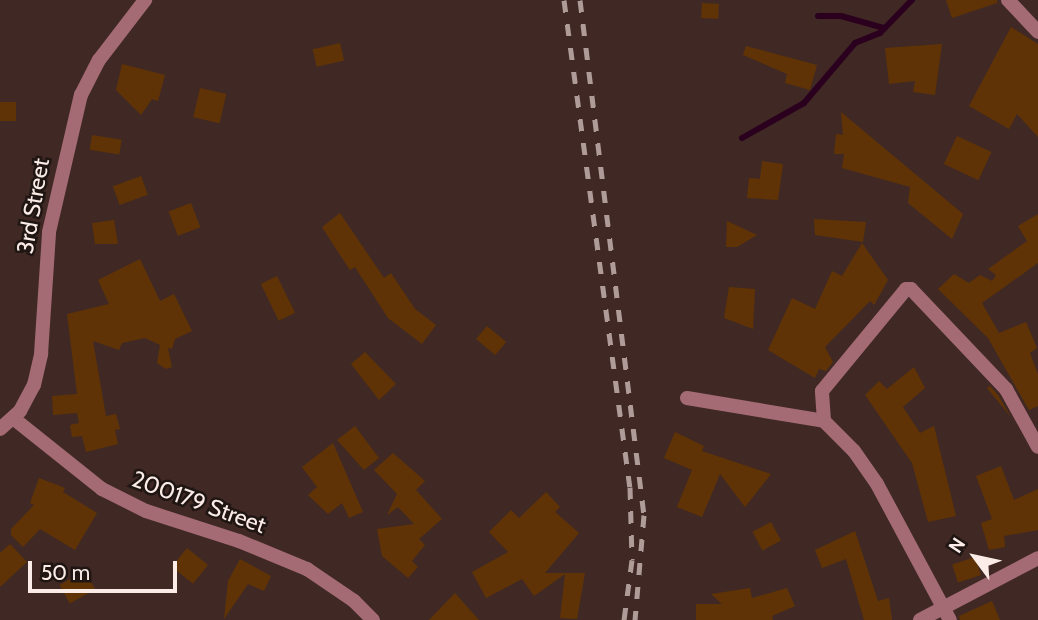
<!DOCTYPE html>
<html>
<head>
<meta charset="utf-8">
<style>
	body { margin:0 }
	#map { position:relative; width:1038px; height:620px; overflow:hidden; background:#402924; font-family:Cabin,sans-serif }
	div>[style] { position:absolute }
	.stream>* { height:6px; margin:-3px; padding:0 3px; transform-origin:3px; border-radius:3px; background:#2b001e }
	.building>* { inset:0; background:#5f3305; transform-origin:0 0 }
	.minor>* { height:14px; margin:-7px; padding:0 7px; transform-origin:7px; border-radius:7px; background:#a46b75 }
	.rail>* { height:5px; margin-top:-2.5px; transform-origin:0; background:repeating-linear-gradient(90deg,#af9c98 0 12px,transparent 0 24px) }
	span { translate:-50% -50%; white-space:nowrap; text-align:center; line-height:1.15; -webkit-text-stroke:5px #1f1512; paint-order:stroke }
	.street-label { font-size:23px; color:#fbece8 }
	.north { position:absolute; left:940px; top:522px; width:70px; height:70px; -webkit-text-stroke:5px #1f1512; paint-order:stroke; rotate:303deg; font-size:19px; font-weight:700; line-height:28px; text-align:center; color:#fbece8 }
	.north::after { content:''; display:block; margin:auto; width:24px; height:32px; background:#fbece8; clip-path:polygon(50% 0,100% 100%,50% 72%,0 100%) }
	.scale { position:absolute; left:28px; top:561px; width:149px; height:32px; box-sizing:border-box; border:4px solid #fbece8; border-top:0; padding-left:9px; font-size:21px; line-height:24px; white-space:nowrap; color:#fbece8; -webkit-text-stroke:5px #1f1512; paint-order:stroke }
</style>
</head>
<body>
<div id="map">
	<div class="stream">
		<div style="left:818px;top:16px;width:23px"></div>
		<div style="left:841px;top:16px;width:45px;rotate:15.6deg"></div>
		<div style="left:742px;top:138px;width:71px;rotate:-29.4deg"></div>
		<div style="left:804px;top:103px;width:79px;rotate:-49.6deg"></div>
		<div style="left:855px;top:43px;width:27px;rotate:-22deg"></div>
		<div style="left:880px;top:33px;width:46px;rotate:-45.9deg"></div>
	</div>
	<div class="building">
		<div style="clip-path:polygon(946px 0,997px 0,997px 3px,952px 18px)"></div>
		<div style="left:702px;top:3px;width:17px;height:15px;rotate:3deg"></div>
		<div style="clip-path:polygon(1011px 27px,1038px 44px,1038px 137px,1017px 114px,1009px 129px,969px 106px)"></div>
		<div style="left:340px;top:43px;width:18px;height:28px;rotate:77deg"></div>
		<div style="clip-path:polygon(942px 44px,935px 95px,913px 92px,915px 81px,889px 84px,885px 48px)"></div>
		<div style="clip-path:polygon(746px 46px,817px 65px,810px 90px,785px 83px,787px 74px,743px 55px)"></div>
		<div style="clip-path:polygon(122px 64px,165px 75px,158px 101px,152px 99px,141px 115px,116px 90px)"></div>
		<div style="left:200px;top:88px;width:27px;height:30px;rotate:13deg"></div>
		<div style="left:0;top:102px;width:16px;height:19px"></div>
		<div style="clip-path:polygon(841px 112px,963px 214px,952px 239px,908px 203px,910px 187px,842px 168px,844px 154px,834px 154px,836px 134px,843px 135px)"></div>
		<div style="left:92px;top:135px;width:30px;height:15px;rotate:9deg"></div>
		<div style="left:957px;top:136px;width:38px;height:31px;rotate:25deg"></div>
		<div style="clip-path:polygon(762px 161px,783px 164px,778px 200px,747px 198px,749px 178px,760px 179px)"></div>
		<div style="left:141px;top:176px;width:20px;height:30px;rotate:70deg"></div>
		<div style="left:191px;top:203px;width:26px;height:24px;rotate:69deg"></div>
		<div style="clip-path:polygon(340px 213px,384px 278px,391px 273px,415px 309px,436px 325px,422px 344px,388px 318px,355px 267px,350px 270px,336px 249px,322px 227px)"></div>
		<div style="clip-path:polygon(1038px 214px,1038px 263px,982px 303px,999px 333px,1026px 322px,1037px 348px,1030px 353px,1038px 374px,1038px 406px,1029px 410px,988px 338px,938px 289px,954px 274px,969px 283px,980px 275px,992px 281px,996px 275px,988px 269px,1027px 241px,1018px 226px)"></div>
		<div style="clip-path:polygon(814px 219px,866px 222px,863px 242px,815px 235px)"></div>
		<div style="clip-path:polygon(114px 220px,118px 244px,95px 244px,92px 223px)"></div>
		<div style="clip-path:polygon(727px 221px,757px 235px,737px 247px,726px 247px)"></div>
		<div style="clip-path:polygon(862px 243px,888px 280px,874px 305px,870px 301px,825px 347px,833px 362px,826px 371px,819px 369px,815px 378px,768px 350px,792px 298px,815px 309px,832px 271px,842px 276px)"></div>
		<div style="clip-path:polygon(140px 259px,160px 301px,174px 294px,192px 331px,175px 339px,172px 349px,168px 348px,172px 367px,166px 369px,157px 363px,160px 345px,145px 338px,122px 343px,119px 350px,93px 341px,106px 416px,116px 414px,120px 429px,115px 430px,118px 444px,86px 452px,82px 436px,72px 437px,70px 425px,79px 423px,77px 413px,53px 415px,52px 396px,77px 394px,67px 314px,109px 304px,98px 280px)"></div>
		<div style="left:277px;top:276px;width:41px;height:18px;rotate:64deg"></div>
		<div style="clip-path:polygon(729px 287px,755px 289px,753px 329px,724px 318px)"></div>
		<div style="left:487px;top:326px;width:25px;height:17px;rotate:40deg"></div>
		<div style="clip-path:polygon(365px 352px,396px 384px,379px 400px,351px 364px)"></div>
		<div style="clip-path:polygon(914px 367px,925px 388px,903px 407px,920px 433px,934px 426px,956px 516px,928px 522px,912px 463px,865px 395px,879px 381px,887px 389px)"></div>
		<div style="clip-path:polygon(990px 386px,998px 395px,1011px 417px,987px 388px)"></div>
		<div style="clip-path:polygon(355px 426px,379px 458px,364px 470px,337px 440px)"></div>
		<div style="clip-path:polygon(675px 432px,704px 446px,702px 451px,771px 474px,745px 507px,720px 474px,702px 517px,677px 507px,692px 470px,664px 458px)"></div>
		<div style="clip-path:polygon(333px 443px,363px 512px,349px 518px,342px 503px,328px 514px,308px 495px,317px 487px,302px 467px)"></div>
		<div style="clip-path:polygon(393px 453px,425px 481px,416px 490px,442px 519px,419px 539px,425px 545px,412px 561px,418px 567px,408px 578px,382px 556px,377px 529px,414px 524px,398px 507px,387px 515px,397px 494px,374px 470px)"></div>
		<div style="clip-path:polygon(1001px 466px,1014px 500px,1038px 489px,1038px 530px,1004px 536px,1005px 547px,989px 550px,981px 523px,992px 519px,976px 476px)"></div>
		<div style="clip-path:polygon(39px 478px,65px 488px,63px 492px,97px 513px,75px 550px,40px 529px,23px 547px,11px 535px,11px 529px,34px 505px,30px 503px)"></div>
		<div style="clip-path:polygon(546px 492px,560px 507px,555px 512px,579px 533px,545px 573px,585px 573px,577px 619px,560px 618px,565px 574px,534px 596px,522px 579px,486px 598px,472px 572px,508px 552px,489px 532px,511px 510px,519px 518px)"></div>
		<div style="left:771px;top:522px;width:21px;height:21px;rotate:62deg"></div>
		<div style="clip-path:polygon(855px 531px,878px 601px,889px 598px,892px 620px,864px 620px,846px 559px,822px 568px,815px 550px)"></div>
		<div style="clip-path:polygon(10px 544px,27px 562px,0 587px,0 553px)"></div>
		<div style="left:187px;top:548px;width:27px;height:24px;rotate:39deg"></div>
		<div style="left:975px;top:557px;width:19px;height:24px;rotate:72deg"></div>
		<div style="clip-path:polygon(240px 559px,271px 576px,264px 591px,248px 584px,224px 619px,228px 581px)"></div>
		<div style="left:85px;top:571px;width:21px;height:29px;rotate:61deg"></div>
		<div style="clip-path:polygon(750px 588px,752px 598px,787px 588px,795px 606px,772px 616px,773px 620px,696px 620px,696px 604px,722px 604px,711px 594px)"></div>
		<div style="clip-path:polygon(455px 593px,479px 620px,429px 620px)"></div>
		<div style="clip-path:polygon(992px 601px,1000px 620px,960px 620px,959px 616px)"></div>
	</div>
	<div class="minor">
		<div style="left:1008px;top:0;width:44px;rotate:46.8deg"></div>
		<div style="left:687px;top:398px;width:139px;rotate:9.5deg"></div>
		<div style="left:824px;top:421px;width:42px;rotate:45deg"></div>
		<div style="left:854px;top:451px;width:40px;rotate:55.1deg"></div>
		<div style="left:877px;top:484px;width:154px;rotate:61.8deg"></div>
		<div style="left:13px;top:418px;width:114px;rotate:38.6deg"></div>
		<div style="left:102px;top:489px;width:49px;rotate:26.6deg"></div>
		<div style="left:146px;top:511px;width:98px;rotate:17.9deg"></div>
		<div style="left:239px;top:541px;width:74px;rotate:22.4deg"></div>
		<div style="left:307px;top:569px;width:57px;rotate:34.2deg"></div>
		<div style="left:354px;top:601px;width:27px;rotate:45deg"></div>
		<div style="left:824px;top:421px;width:30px;rotate:-94deg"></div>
		<div style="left:822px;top:391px;width:132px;rotate:-50.5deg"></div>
		<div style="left:906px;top:289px;width:5px"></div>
		<div style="left:911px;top:289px;width:138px;rotate:46.5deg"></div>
		<div style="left:1006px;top:389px;width:66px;rotate:61.1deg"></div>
		<div style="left:0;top:429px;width:27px;rotate:-42deg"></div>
		<div style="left:20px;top:411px;width:30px;rotate:-62deg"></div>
		<div style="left:34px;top:385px;width:32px;rotate:-77deg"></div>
		<div style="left:41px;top:354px;width:122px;rotate:-86.2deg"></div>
		<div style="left:49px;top:232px;width:141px;rotate:-76.9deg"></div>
		<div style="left:81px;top:95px;width:39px;rotate:-63deg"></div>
		<div style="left:99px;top:60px;width:76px;rotate:-52.5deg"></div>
		<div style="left:920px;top:620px;width:133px;rotate:-27.7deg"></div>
	</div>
	<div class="rail">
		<div style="left:564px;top:0;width:491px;rotate:82.3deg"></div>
		<div style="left:630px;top:487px;width:73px;rotate:88.4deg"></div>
		<div style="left:632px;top:560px;width:61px;rotate:97.6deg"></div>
		<div style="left:580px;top:0;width:519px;rotate:82.92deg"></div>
		<div style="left:644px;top:515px;width:105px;rotate:94.9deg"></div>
	</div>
	<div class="street-label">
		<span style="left:33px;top:206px;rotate:-80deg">3rd Street</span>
		<span style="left:199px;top:502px;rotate:20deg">200179 Street</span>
	</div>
	<div class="north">N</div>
	<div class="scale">50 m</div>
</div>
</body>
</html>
